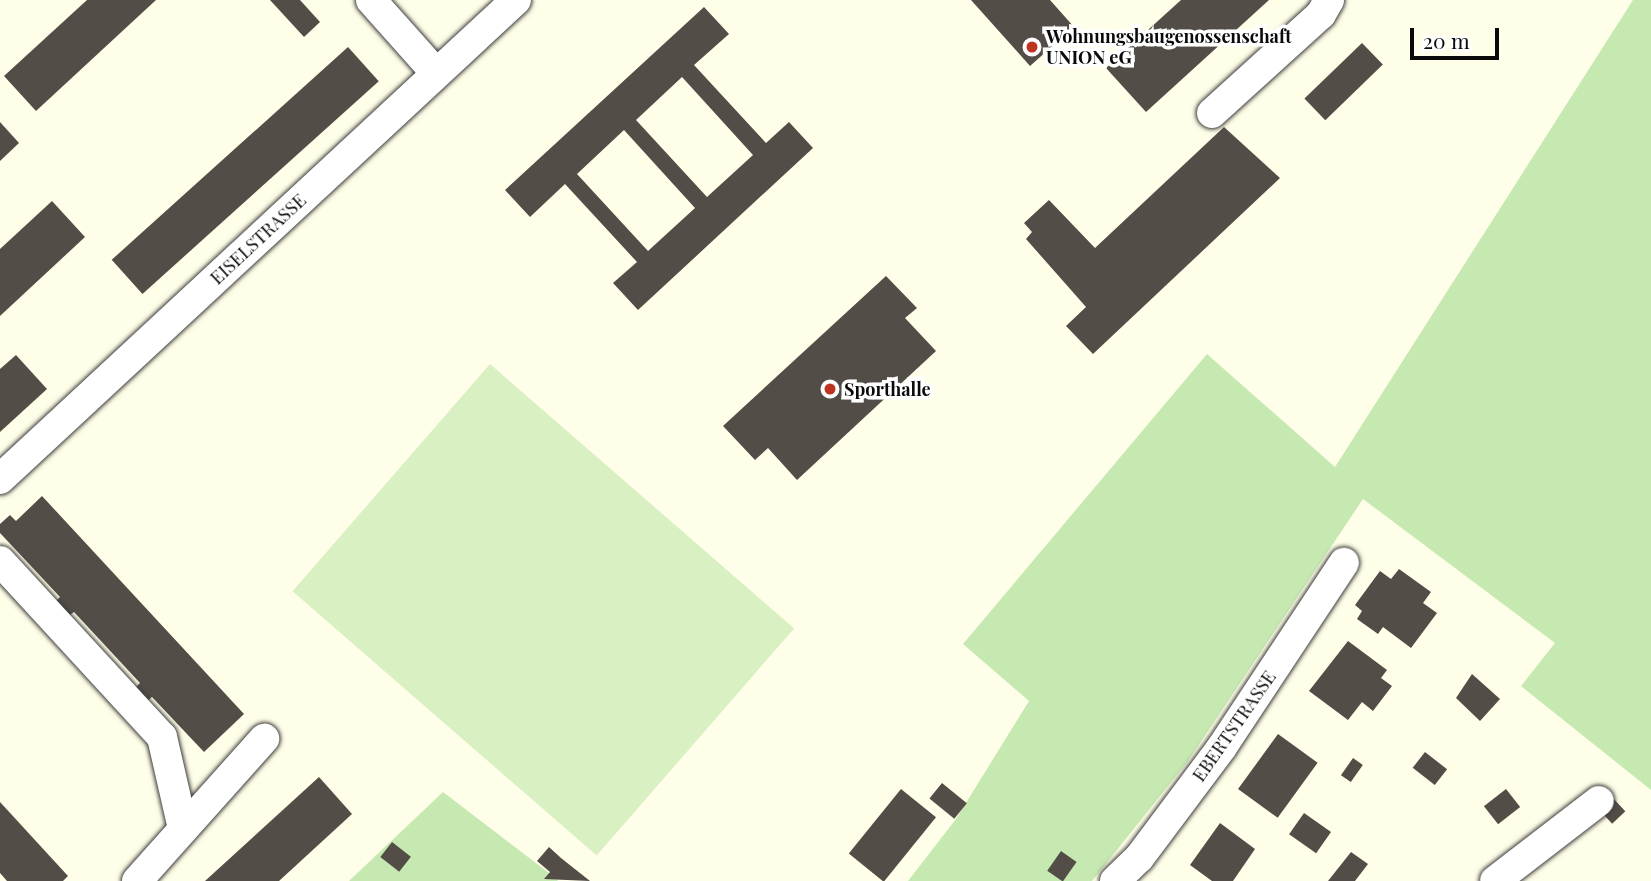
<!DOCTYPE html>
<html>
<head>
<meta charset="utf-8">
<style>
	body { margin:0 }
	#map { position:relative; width:1651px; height:881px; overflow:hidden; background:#fffee8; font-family:"Playfair Display",serif }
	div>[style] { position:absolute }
	.green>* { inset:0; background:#c5e9b1 }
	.pitch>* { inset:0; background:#d9f0c3; transform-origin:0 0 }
	.building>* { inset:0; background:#534d47; transform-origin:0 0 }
	.roads { filter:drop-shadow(0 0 2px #3d3d3d) drop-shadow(0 0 2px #3d3d3d) }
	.minor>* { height:30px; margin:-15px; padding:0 15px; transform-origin:15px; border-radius:15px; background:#fff }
	.dots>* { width:19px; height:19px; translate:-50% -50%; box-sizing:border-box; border:4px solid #fff; border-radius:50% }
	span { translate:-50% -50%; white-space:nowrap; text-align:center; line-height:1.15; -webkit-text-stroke:7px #fff; paint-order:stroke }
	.poi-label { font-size:18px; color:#0a0a0a; font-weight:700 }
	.left { translate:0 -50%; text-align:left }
	.street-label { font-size:18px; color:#0a0a0a }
	.scale { position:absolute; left:1410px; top:28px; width:89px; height:32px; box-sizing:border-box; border:4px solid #0a0a0a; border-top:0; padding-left:9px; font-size:21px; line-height:24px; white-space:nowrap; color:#0a0a0a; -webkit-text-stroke:5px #fff; paint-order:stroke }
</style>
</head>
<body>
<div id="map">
	<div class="green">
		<div style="clip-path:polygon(1633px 0,1651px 0,1651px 790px,1521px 686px,1555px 643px,1363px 499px,1188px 761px,1092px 881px,908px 881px,956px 819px,1029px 701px,963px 644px,1207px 354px,1335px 467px)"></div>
		<div style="clip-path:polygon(443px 792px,549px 873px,558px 881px,349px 881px)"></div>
	</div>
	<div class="pitch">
		<div style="left:490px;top:364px;width:403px;height:301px;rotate:41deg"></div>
	</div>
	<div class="building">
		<div style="clip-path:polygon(87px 0,156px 0,36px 111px,4px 76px)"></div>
		<div style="clip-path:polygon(270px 0,300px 0,320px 22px,304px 37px)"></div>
		<div style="clip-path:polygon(971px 0,1050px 0,1074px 27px,1030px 66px)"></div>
		<div style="clip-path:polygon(1181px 0,1269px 0,1146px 112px,1106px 68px)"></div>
		<div style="clip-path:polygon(evenodd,704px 7px,729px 34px,694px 65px,766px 143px,789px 122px,813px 148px,638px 310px,613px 283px,637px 262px,565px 184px,530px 217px,505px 190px,704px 7px,682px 77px,753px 155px,707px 197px,636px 120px,682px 77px,704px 7px,624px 130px,695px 208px,648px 251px,577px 174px,624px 130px)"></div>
		<div style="left:1362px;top:43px;width:30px;height:80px;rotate:46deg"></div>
		<div style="left:348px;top:47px;width:46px;height:318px;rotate:48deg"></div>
		<div style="clip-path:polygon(0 122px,19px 143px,0 161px)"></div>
		<div style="clip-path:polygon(1224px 127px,1280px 178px,1093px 354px,1066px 326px,1086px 307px,1026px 239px,1032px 232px,1024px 223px,1049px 200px,1095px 248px)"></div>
		<div style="clip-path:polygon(52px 201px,85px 237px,0 316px,0 249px)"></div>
		<div style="clip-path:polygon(886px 276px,917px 308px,905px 318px,936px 351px,797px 480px,768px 448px,755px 460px,723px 426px)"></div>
		<div style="clip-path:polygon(16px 355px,47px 389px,0 432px,0 369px)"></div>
		<div style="clip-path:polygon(42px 496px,244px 714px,204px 752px,152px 697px,145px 703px,133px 690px,140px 683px,74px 612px,67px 617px,54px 603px,60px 597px,0 533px,0 524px,10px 515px,16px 521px)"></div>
		<div style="clip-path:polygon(1399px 569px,1431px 592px,1423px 603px,1437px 613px,1411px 648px,1383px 627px,1378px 634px,1357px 619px,1362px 611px,1355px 605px,1380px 571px,1391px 579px)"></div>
		<div style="clip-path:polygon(1348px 641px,1387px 670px,1381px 678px,1392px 686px,1373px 711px,1362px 702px,1348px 720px,1309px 691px)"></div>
		<div style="clip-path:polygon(1472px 674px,1500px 699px,1480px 721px,1456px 698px)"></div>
		<div style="left:1278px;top:734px;width:49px;height:68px;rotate:36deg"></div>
		<div style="left:1425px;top:752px;width:28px;height:20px;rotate:38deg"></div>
		<div style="left:1353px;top:758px;width:12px;height:21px;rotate:35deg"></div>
		<div style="clip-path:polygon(319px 777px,352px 814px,279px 881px,205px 881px)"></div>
		<div style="left:942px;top:783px;width:32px;height:20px;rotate:39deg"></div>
		<div style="left:901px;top:789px;width:45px;height:83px;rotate:39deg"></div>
		<div style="left:1506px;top:789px;width:23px;height:28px;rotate:52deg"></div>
		<div style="left:1611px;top:796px;width:21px;height:18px;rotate:47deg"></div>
		<div style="clip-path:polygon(0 802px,68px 876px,63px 881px,7px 881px,0 873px)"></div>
		<div style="left:1304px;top:813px;width:33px;height:26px;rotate:35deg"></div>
		<div style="clip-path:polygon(1220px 823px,1255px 849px,1233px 881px,1212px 881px,1190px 865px)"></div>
		<div style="left:392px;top:842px;width:24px;height:19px;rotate:38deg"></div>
		<div style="clip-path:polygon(549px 847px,561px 858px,590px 881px,544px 879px,550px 872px,537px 861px)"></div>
		<div style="left:1061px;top:851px;width:19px;height:24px;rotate:35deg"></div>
		<div style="clip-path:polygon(1351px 852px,1368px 864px,1355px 881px,1328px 881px)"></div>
	</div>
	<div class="roads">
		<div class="minor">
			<div style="left:371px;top:0;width:98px;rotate:48.3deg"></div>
			<div style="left:1212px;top:113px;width:147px;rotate:-42.2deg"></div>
			<div style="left:1321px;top:14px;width:16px;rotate:-60deg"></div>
			<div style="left:0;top:479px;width:704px;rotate:-42.87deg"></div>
			<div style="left:0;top:561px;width:239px;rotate:47.4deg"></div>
			<div style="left:162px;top:737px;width:94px;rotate:77.1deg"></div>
			<div style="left:137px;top:881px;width:191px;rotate:-48.2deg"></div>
			<div style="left:1115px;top:881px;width:33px;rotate:-44deg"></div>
			<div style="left:1139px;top:858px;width:139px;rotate:-53.2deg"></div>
			<div style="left:1222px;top:747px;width:221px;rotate:-56.5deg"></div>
			<div style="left:1495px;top:881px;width:131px;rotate:-37.6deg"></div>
		</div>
	</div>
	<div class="dots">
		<div style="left:1032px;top:47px;background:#bc3320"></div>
		<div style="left:830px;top:389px;background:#bc3320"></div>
	</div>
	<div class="poi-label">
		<span class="left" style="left:1046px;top:47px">Wohnungsbaugenossenschaft<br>UNION eG</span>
		<span class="left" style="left:844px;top:389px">Sporthalle</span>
	</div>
	<div class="street-label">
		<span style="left:258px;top:239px;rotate:-43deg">EISELSTRASSE</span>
		<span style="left:1234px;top:726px;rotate:-55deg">EBERTSTRASSE</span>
	</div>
	<div class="scale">20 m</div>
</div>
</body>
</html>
